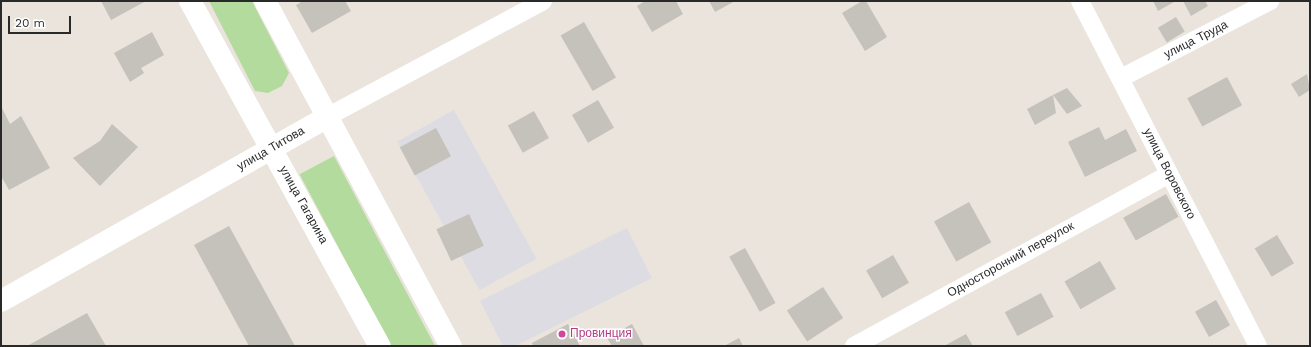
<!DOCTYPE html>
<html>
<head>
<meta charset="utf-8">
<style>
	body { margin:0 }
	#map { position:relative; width:1311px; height:347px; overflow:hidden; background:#eae4dc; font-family:"Work Sans",sans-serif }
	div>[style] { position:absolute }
	.industrial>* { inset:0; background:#dedce3; transform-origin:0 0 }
	.green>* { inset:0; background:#b3db9e; transform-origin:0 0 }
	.building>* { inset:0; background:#c5c1bb; transform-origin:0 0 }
	.street>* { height:18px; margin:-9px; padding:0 9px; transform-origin:9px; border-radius:9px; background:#fff }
	.secondary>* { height:22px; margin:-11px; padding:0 11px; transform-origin:11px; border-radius:11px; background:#fff }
	.dots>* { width:11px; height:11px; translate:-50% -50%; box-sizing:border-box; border:2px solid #fff; border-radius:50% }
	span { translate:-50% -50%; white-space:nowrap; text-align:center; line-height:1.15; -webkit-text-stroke:3px #fff; paint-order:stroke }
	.street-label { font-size:12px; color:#292929 }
	.hotel-label { font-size:12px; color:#b23c85 }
	.left { translate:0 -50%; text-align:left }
	.frame { position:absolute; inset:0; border:2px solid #292929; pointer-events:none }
	.scale { position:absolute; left:8px; top:16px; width:63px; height:18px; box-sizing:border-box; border:2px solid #292929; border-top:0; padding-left:5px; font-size:12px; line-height:14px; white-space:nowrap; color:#292929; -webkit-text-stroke:3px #fff; paint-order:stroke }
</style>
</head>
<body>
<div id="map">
	<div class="industrial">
		<div style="left:454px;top:110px;width:170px;height:65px;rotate:61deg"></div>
		<div style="clip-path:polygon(627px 228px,652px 278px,515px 346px,503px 346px,480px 301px)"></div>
	</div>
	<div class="green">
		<div style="clip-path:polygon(209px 1px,252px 1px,289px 73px,282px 86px,268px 93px,255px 91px)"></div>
		<div style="left:334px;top:156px;width:216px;height:39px;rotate:62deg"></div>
	</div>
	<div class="building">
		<div style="clip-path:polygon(101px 1px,146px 1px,111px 20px)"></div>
		<div style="clip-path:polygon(303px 1px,345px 1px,351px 11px,312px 33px,296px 5px)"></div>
		<div style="clip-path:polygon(645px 1px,676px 1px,683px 14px,652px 32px,637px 6px)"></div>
		<div style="clip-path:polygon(709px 1px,735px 1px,715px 12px)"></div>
		<div style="clip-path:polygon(862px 1px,866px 1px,887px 37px,865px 51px,842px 13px)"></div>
		<div style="clip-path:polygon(1153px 1px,1176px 1px,1158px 11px)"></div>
		<div style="clip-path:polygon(1183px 1px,1205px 1px,1208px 6px,1191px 16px)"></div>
		<div style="left:1176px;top:17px;width:17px;height:21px;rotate:59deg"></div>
		<div style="left:584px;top:22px;width:64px;height:27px;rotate:60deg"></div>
		<div style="clip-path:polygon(152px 32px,164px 55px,141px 68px,144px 73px,130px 82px,114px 53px)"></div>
		<div style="clip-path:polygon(1307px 74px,1310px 90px,1299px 97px,1291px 84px)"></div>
		<div style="left:1227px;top:77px;width:32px;height:45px;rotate:62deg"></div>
		<div style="clip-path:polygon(1067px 88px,1082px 106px,1067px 114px,1053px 95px)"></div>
		<div style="clip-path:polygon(1053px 95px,1056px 113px,1035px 125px,1027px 109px)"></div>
		<div style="left:598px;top:100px;width:32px;height:30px;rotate:60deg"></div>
		<div style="clip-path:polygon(1px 106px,10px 124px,21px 116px,50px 168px,9px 190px,1px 176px)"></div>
		<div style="left:534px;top:111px;width:31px;height:30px;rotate:61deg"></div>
		<div style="clip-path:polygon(112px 124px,138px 147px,100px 186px,73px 158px,100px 141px)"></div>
		<div style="clip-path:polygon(1099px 127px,1105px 140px,1126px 129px,1137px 151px,1085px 177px,1068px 142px)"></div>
		<div style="left:436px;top:128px;width:32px;height:41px;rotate:62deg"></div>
		<div style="left:1166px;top:194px;width:26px;height:49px;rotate:61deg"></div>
		<div style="left:969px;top:202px;width:46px;height:40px;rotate:61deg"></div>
		<div style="left:469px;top:214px;width:35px;height:36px;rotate:65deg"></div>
		<div style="clip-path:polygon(229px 226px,295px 346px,249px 346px,194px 245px)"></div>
		<div style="left:1277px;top:235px;width:33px;height:26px;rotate:59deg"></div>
		<div style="left:745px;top:248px;width:63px;height:18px;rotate:61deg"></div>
		<div style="left:893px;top:255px;width:32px;height:31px;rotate:60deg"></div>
		<div style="left:1100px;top:261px;width:32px;height:41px;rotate:60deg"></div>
		<div style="left:823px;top:287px;width:37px;height:43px;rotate:57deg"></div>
		<div style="left:1041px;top:293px;width:27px;height:41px;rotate:62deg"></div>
		<div style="left:1216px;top:300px;width:29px;height:24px;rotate:61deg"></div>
		<div style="clip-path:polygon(87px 313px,106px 346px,27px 346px)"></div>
		<div style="clip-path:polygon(568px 324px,580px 346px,533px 346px,532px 343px)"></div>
		<div style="clip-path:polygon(632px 324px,644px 346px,612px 346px,607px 338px)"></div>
		<div style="clip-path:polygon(966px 334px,973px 346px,944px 346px)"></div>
		<div style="clip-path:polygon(739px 338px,743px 346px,724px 346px)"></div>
	</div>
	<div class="street">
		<div style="left:1080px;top:1px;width:388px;rotate:62.7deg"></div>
		<div style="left:1121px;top:78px;width:168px;rotate:-27.3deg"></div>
		<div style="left:327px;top:117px;width:245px;rotate:-28.2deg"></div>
		<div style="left:854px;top:346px;width:359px;rotate:-28.6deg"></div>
	</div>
	<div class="secondary">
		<div style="left:190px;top:1px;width:394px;rotate:61.2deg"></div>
		<div style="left:265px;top:1px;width:392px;rotate:61.7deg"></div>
		<div style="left:1px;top:301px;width:374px;rotate:-29.4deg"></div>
	</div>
	<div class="dots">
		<div style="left:562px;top:334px;background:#d1479c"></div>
	</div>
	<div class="street-label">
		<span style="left:1196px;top:40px;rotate:-27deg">улица Труда</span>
		<span style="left:271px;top:149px;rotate:-30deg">улица Титова</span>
		<span style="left:1169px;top:174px;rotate:63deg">улица Воровского</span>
		<span style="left:303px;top:205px;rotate:61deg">улица Гагарина</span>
		<span style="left:1011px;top:260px;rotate:-29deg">Односторонний переулок</span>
	</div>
	<div class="hotel-label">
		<span class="left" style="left:570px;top:334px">Провинция</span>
	</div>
	<div class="frame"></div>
	<div class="scale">20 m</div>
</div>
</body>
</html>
